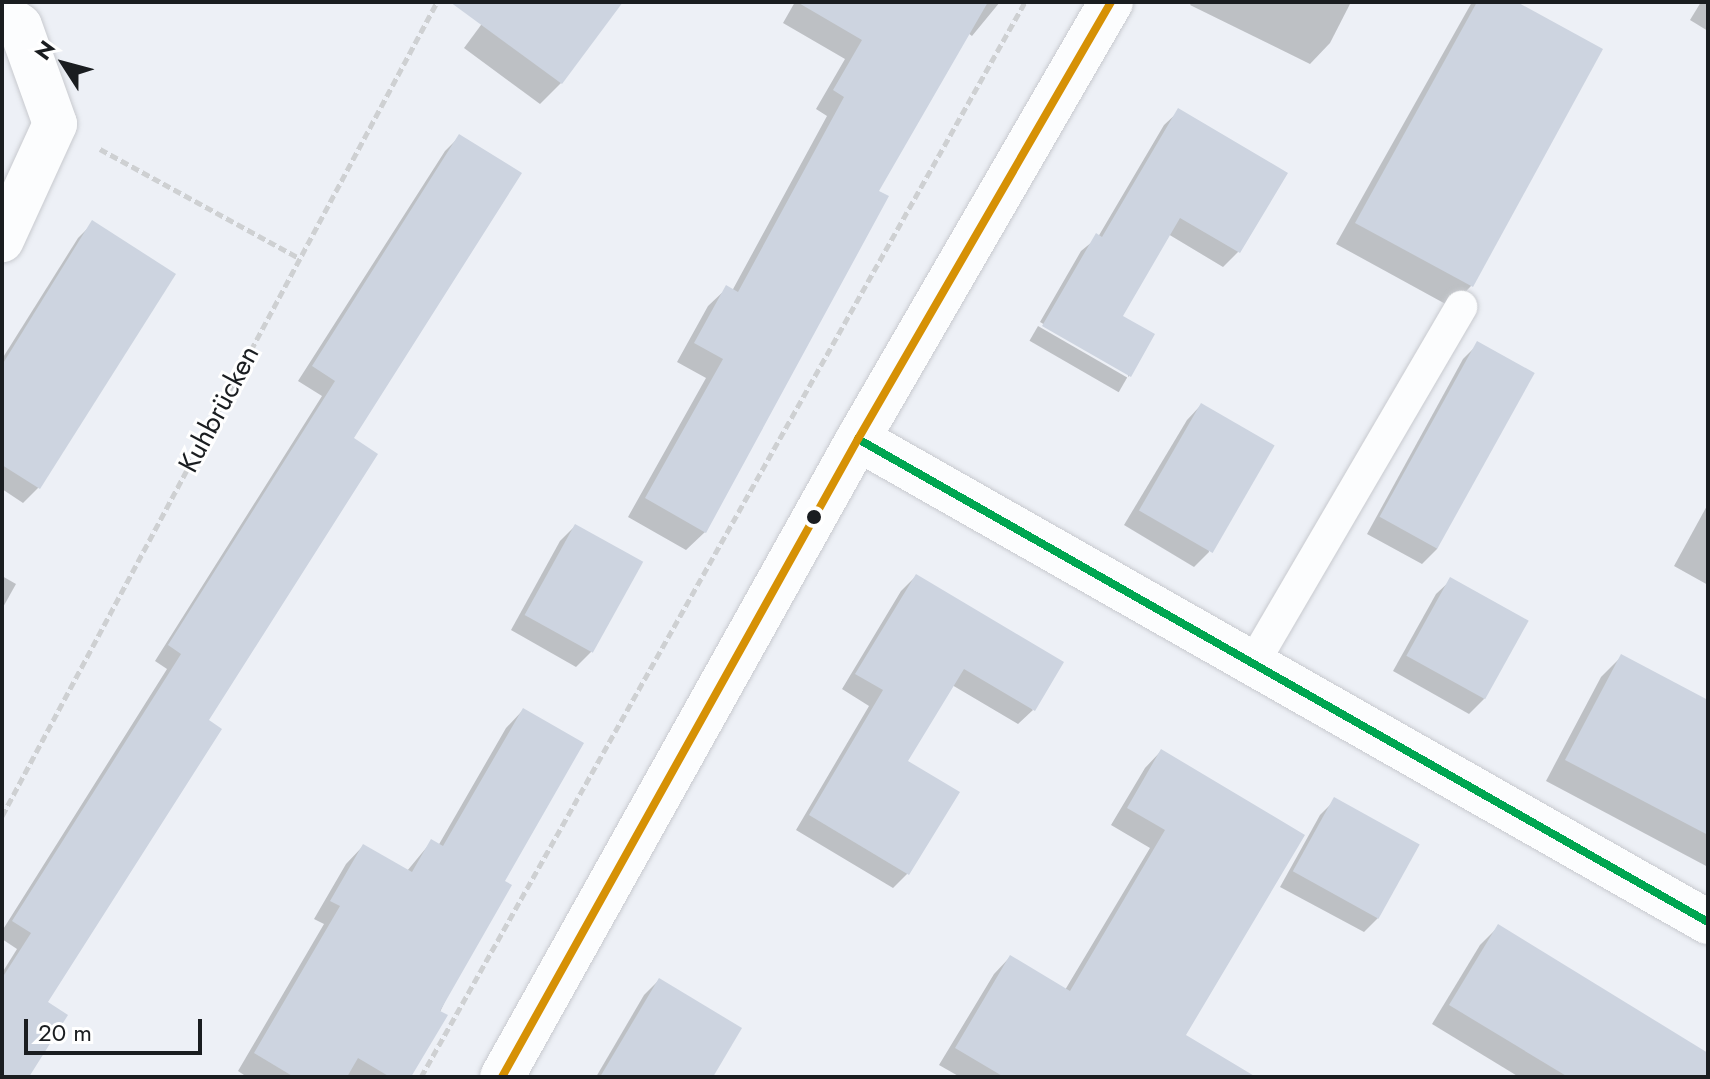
<!DOCTYPE html>
<html>
<head>
<meta charset="utf-8">
<style>
	body { margin:0 }
	#map { position:relative; width:1710px; height:1079px; overflow:hidden; background:#edf0f6; font-family:Jost,sans-serif }
	div>[style] { position:absolute }
	.shadow>* { inset:0; background:#0003; transform-origin:0 0 }
	.building>* { inset:0; background:#cdd4e0; transform-origin:0 0 }
	.path>* { height:5px; margin-top:-2.5px; transform-origin:0; background:repeating-linear-gradient(90deg,#ced0d2 0 8px,transparent 0 12px) }
	.roads { filter:drop-shadow(0 0 2px #c8cacf) drop-shadow(0 0 2px #c8cacf) }
	.lane>* { height:32px; margin:-16px; padding:0 16px; transform-origin:16px; border-radius:16px; background:#fcfdfe }
	.street>* { height:44px; margin:-22px; padding:0 22px; transform-origin:22px; border-radius:22px; background:#fcfdfe }
	.secondary>* { height:44px; margin:-22px; padding:0 22px; transform-origin:22px; border-radius:22px; background:#fcfdfe }
	.bus-1>* { height:8px; margin:-4px; padding:0 4px; transform-origin:4px; border-radius:4px; background:#00a651 }
	.bus-2>* { height:8px; margin:-4px; padding:0 4px; transform-origin:4px; border-radius:4px; background:#d69105 }
	.dots>* { width:22px; height:22px; translate:-50% -50%; box-sizing:border-box; border:4px solid #fff; border-radius:50% }
	span { translate:-50% -50%; white-space:nowrap; text-align:center; line-height:1.15; -webkit-text-stroke:6px #fff; paint-order:stroke }
	.street-label { font-size:28px; color:#1a1d20 }
	.frame { position:absolute; inset:0; border:4px solid #1a1d20; pointer-events:none }
	.north { position:absolute; left:24px; top:24px; width:80px; height:80px; -webkit-text-stroke:6px #fff; paint-order:stroke; rotate:306deg; font-size:22px; font-weight:700; line-height:32px; text-align:center; color:#1a1d20 }
	.north::after { content:''; display:block; margin:auto; width:28px; height:36px; background:#1a1d20; clip-path:polygon(50% 0,100% 100%,50% 72%,0 100%) }
	.scale { position:absolute; left:24px; top:1019px; width:178px; height:36px; box-sizing:border-box; border:4px solid #1a1d20; border-top:0; padding-left:10px; font-size:24px; line-height:28px; white-space:nowrap; color:#1a1d20; -webkit-text-stroke:6px #fff; paint-order:stroke }
</style>
</head>
<body>
<div id="map">
	<div class="shadow">
		<div style="clip-path:polygon(498px 2px,620px 2px,561px 83px,540px 104px,464px 48px)"></div>
		<div style="clip-path:polygon(795px 2px,1000px 2px,972px 36px,968px 33px,876px 191px,705px 532px,686px 550px,628px 517px,706px 378px,677px 362px,708px 306px,727px 288px,732px 291px,827px 116px,816px 109px,845px 59px,783px 23px)"></div>
		<div style="clip-path:polygon(1192px 2px,1351px 2px,1330px 43px,1310px 64px,1190px 5px)"></div>
		<div style="clip-path:polygon(1472px 2px,1513px 2px,1471px 286px,1451px 307px,1336px 244px)"></div>
		<div style="clip-path:polygon(1701px 2px,1708px 2px,1708px 31px,1690px 20px)"></div>
		<div style="clip-path:polygon(1179px 111px,1286px 174px,1238px 252px,1223px 267px,1168px 234px,1120px 316px,1129px 376px,1128px 377px,1128px 373px,1040px 322px,1081px 251px,1098px 237px,1164px 125px)"></div>
		<div style="clip-path:polygon(460px 136px,352px 439px,206px 721px,45px 1003px,26px 1077px,2px 1077px,2px 973px,17px 949px,2px 939px,2px 931px,167px 669px,155px 661px,322px 396px,298px 381px,445px 151px)"></div>
		<div style="clip-path:polygon(93px 223px,173px 274px,38px 488px,23px 503px,2px 489px,2px 359px,78px 238px)"></div>
		<div style="left:1038px;top:326px;width:103px;height:17px;rotate:30deg"></div>
		<div style="clip-path:polygon(1478px 344px,1437px 549px,1422px 564px,1367px 534px,1463px 359px)"></div>
		<div style="clip-path:polygon(1201px 405px,1209px 552px,1194px 567px,1124px 525px,1187px 420px)"></div>
		<div style="clip-path:polygon(1708px 504px,1708px 585px,1674px 566px)"></div>
		<div style="clip-path:polygon(575px 526px,641px 563px,591px 652px,576px 667px,511px 630px,560px 541px)"></div>
		<div style="clip-path:polygon(2px 576px,16px 584px,2px 609px)"></div>
		<div style="clip-path:polygon(916px 576px,1033px 710px,1018px 724px,952px 685px,905px 762px,908px 873px,893px 888px,796px 830px,869px 706px,842px 689px,901px 591px)"></div>
		<div style="clip-path:polygon(1451px 580px,1484px 699px,1469px 714px,1393px 671px,1436px 594px)"></div>
		<div style="clip-path:polygon(1622px 656px,1708px 702px,1708px 867px,1546px 781px,1601px 677px)"></div>
		<div style="clip-path:polygon(523px 710px,502px 882px,409px 1077px,247px 1077px,238px 1071px,324px 924px,314px 919px,346px 864px,363px 846px,407px 871px,431px 842px,438px 846px,506px 728px)"></div>
		<div style="clip-path:polygon(1161px 751px,1184px 1036px,1253px 1077px,960px 1077px,939px 1065px,994px 974px,1010px 957px,1065px 990px,1150px 848px,1111px 825px,1145px 768px)"></div>
		<div style="clip-path:polygon(1335px 800px,1378px 918px,1364px 932px,1280px 887px,1320px 815px)"></div>
		<div style="clip-path:polygon(1498px 927px,1708px 1054px,1708px 1077px,1519px 1077px,1432px 1024px,1480px 945px)"></div>
		<div style="clip-path:polygon(659px 980px,710px 1077px,596px 1077px,644px 995px)"></div>
	</div>
	<div class="building">
		<div style="clip-path:polygon(450px 2px,623px 2px,562px 84px)"></div>
		<div style="clip-path:polygon(797px 2px,988px 2px,879px 191px,889px 196px,706px 533px,645px 498px,723px 359px,694px 343px,726px 285px,738px 292px,844px 97px,833px 90px,862px 40px)"></div>
		<div style="clip-path:polygon(1477px 2px,1517px 2px,1603px 49px,1473px 287px,1355px 223px)"></div>
		<div style="clip-path:polygon(1178px 108px,1288px 173px,1240px 253px,1180px 218px,1123px 316px,1155px 334px,1131px 377px,1042px 326px,1096px 233px,1102px 237px)"></div>
		<div style="clip-path:polygon(459px 134px,522px 173px,354px 438px,378px 454px,209px 720px,222px 729px,48px 1002px,68px 1015px,29px 1077px,2px 1077px,2px 973px,4px 975px,31px 933px,12px 921px,181px 654px,168px 645px,335px 381px,312px 366px)"></div>
		<div style="clip-path:polygon(92px 220px,176px 274px,40px 489px,2px 465px,2px 365px)"></div>
		<div style="left:1477px;top:341px;width:66px;height:201px;rotate:29deg"></div>
		<div style="left:1201px;top:403px;width:85px;height:124px;rotate:30deg"></div>
		<div style="left:575px;top:524px;width:78px;height:104px;rotate:29deg"></div>
		<div style="clip-path:polygon(916px 574px,1064px 662px,1035px 711px,964px 669px,908px 761px,960px 792px,909px 875px,809px 815px,883px 690px,855px 674px)"></div>
		<div style="left:1450px;top:577px;width:90px;height:90px;rotate:29deg"></div>
		<div style="clip-path:polygon(1621px 654px,1708px 700px,1708px 835px,1565px 760px)"></div>
		<div style="clip-path:polygon(523px 708px,584px 743px,505px 881px,512px 885px,440px 1011px,448px 1015px,411px 1077px,390px 1077px,358px 1058px,347px 1077px,294px 1077px,254px 1053px,340px 906px,330px 901px,363px 844px,412px 872px,431px 839px,443px 846px)"></div>
		<div style="clip-path:polygon(1161px 749px,1305px 835px,1186px 1035px,1256px 1077px,1004px 1077px,955px 1048px,1010px 955px,1070px 991px,1165px 830px,1127px 808px)"></div>
		<div style="left:1334px;top:797px;width:98px;height:85px;rotate:29deg"></div>
		<div style="clip-path:polygon(1498px 924px,1708px 1053px,1708px 1077px,1568px 1077px,1449px 1005px)"></div>
		<div style="clip-path:polygon(659px 978px,742px 1028px,713px 1077px,600px 1077px)"></div>
	</div>
	<div class="path">
		<div style="left:100px;top:149px;width:227px;rotate:28.7deg"></div>
		<div style="left:2px;top:816px;width:923px;rotate:-61.88deg"></div>
		<div style="left:421px;top:1077px;width:1233px;rotate:-60.67deg"></div>
	</div>
	<div class="roads">
		<div class="lane">
			<div style="left:1252px;top:665px;width:415px;rotate:-59.7deg"></div>
		</div>
		<div class="street">
			<div style="left:2px;top:13px;width:22px;rotate:36deg"></div>
			<div style="left:20px;top:26px;width:104px;rotate:70.3deg"></div>
			<div style="left:55px;top:124px;width:128px;rotate:114.6deg"></div>
			<div style="left:858px;top:439px;width:978px;rotate:29.61deg"></div>
		</div>
		<div class="secondary">
			<div style="left:502px;top:1077px;width:731px;rotate:-60.84deg"></div>
			<div style="left:858px;top:439px;width:505px;rotate:-59.93deg"></div>
		</div>
	</div>
	<div class="bus-1">
		<div style="left:858px;top:439px;width:978px;rotate:29.61deg"></div>
	</div>
	<div class="bus-2">
		<div style="left:502px;top:1077px;width:731px;rotate:-60.84deg"></div>
		<div style="left:858px;top:439px;width:505px;rotate:-59.93deg"></div>
	</div>
	<div class="dots">
		<div style="left:814px;top:517px;background:#1a1d20"></div>
	</div>
	<div class="street-label">
		<span style="left:219px;top:409px;rotate:-62deg">Kuhbrücken</span>
	</div>
	<div class="frame"></div>
	<div class="north">N</div>
	<div class="scale">20 m</div>
</div>
</body>
</html>
